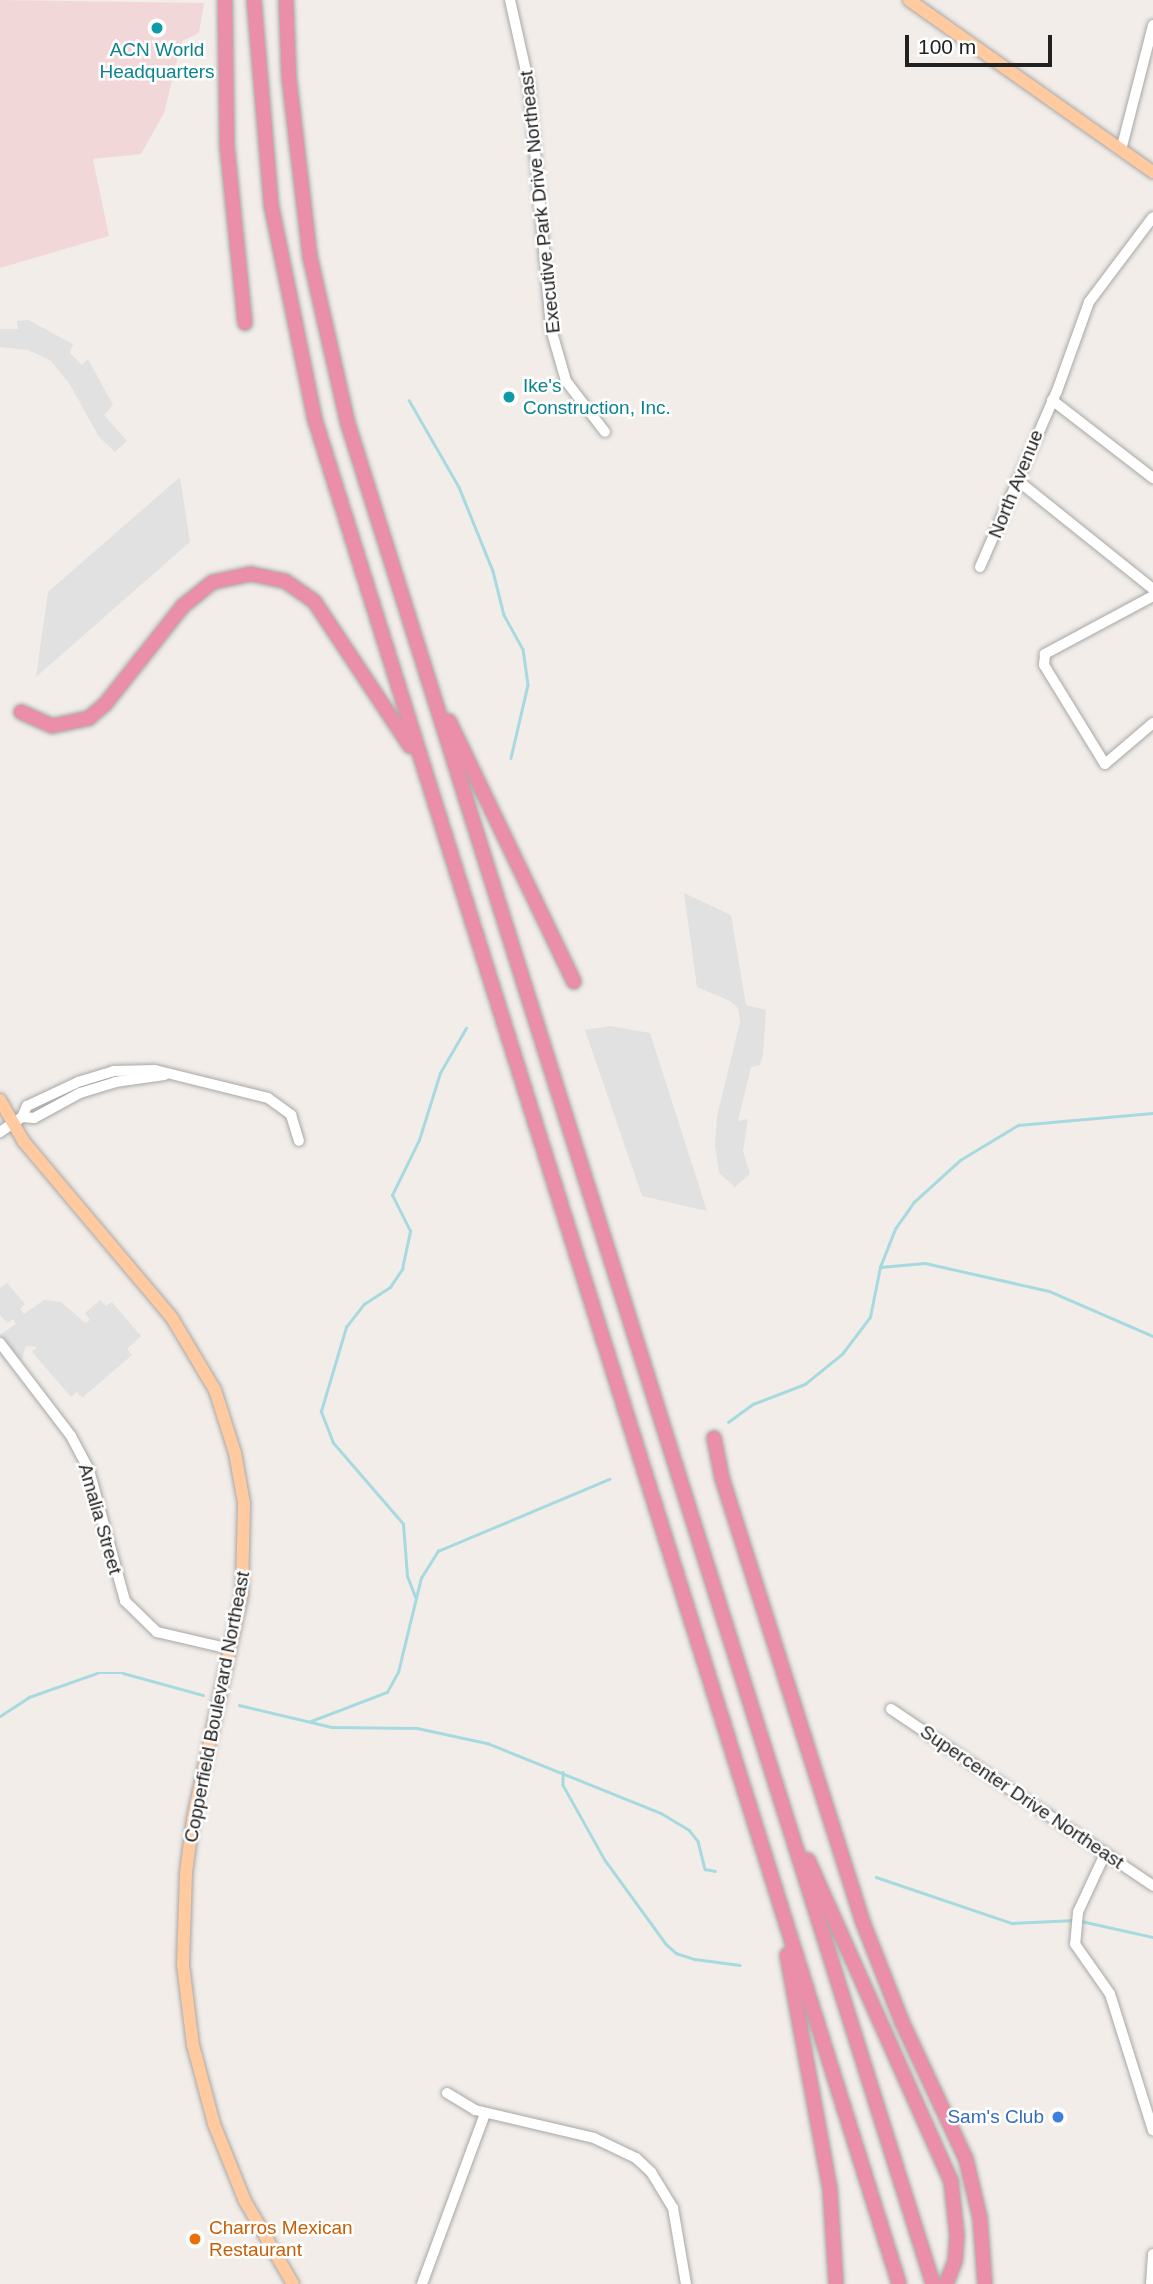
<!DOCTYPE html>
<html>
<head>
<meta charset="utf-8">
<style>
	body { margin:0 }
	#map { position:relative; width:1153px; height:2284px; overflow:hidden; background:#f2ede8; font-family:Helvetica,sans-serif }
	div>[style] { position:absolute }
	.commercial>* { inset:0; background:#f2d7d9 }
	.parking>* { inset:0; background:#e1e1e1 }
	.stream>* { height:2.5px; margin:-1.25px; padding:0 1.25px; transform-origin:1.25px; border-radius:1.25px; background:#a7dae0 }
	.roads { filter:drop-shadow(0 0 2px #a8a8a8) drop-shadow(0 0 2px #a8a8a8) }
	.minor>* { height:10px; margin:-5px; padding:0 5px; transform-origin:5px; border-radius:5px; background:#fff }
	.major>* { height:12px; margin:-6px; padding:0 6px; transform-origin:6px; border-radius:6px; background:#ffcaa0 }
	.highway>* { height:14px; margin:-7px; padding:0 7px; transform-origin:7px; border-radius:7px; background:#eb8eaa }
	.dots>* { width:19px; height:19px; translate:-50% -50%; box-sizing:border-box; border:4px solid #fff; border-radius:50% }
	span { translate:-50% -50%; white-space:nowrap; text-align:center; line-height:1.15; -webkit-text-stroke:5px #fff; paint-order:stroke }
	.culture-label { font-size:19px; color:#0d838f }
	.left { translate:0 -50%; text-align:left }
	.street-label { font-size:19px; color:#212121 }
	.shop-label { font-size:19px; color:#366cbe }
	.right { translate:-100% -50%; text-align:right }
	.food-label { font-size:19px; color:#c56008 }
	.scale { position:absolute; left:905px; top:35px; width:147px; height:32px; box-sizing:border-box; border:4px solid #212121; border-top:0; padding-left:9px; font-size:21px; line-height:24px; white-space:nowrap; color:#212121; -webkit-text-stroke:5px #fff; paint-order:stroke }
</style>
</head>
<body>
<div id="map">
	<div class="commercial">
		<div style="clip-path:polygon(0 0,204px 3px,199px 33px,182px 41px,164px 113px,141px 154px,93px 159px,109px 236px,0 268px)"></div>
	</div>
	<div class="parking">
		<div style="clip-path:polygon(28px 320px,73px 344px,70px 353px,82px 365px,88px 359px,113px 405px,104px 415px,127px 441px,115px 452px,99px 437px,69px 383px,50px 360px,28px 350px,0 347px,0 329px,18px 329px,17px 321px)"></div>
		<div style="clip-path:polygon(180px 477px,190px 542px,36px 677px,48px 592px)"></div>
		<div style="clip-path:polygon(684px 893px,731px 915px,746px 1005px,766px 1010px,763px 1055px,760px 1065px,751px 1067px,738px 1121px,748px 1119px,743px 1151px,750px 1174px,735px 1187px,719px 1173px,715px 1146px,717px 1116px,740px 1022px,738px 1008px,730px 1001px,697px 987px)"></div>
		<div style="clip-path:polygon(610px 1026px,650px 1033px,707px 1211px,642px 1196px,585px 1030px)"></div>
		<div style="clip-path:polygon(7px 1283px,25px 1304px,20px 1309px,24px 1314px,44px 1300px,61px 1302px,85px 1323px,90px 1320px,85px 1313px,100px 1300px,106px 1306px,112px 1302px,141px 1336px,127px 1349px,132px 1355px,82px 1398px,77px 1392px,71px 1397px,32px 1352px,37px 1347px,26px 1346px,21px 1361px,0 1335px,16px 1324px,13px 1319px,7px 1323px,0 1315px,0 1288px)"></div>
	</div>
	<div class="stream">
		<div style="left:409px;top:400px;width:100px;rotate:60.1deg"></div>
		<div style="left:459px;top:487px;width:91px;rotate:68deg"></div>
		<div style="left:493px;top:571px;width:45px;rotate:76deg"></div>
		<div style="left:504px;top:615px;width:39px;rotate:61deg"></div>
		<div style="left:523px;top:649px;width:36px;rotate:82deg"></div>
		<div style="left:528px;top:685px;width:75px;rotate:103.1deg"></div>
		<div style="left:880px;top:1267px;width:45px;rotate:-5.1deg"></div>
		<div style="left:925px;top:1263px;width:127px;rotate:12.7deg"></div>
		<div style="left:1049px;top:1291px;width:113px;rotate:23.4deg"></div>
		<div style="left:728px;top:1422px;width:31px;rotate:-36deg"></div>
		<div style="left:753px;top:1404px;width:56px;rotate:-21deg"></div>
		<div style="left:805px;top:1384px;width:48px;rotate:-39deg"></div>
		<div style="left:842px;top:1354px;width:46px;rotate:-52.9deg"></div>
		<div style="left:870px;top:1317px;width:51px;rotate:-78.7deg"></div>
		<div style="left:880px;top:1267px;width:41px;rotate:-68.5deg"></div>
		<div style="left:895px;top:1229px;width:33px;rotate:-55deg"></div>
		<div style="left:914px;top:1202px;width:62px;rotate:-42.4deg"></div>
		<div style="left:960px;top:1160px;width:68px;rotate:-31.1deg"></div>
		<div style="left:1018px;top:1125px;width:136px;rotate:-5.1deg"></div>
		<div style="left:415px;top:1597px;width:22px;rotate:-111deg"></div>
		<div style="left:407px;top:1576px;width:52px;rotate:-94.4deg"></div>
		<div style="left:403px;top:1524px;width:107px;rotate:-130.8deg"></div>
		<div style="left:333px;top:1443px;width:34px;rotate:-111deg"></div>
		<div style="left:321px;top:1411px;width:88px;rotate:-73.4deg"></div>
		<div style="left:346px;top:1327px;width:29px;rotate:-52deg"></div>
		<div style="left:364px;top:1304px;width:31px;rotate:-33deg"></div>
		<div style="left:390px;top:1287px;width:22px;rotate:-56deg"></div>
		<div style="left:402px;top:1269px;width:39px;rotate:-78deg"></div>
		<div style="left:410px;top:1231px;width:40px;rotate:-116.6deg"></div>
		<div style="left:392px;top:1195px;width:61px;rotate:-63.9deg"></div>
		<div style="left:419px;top:1140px;width:70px;rotate:-72.6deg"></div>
		<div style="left:440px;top:1073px;width:52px;rotate:-60deg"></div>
		<div style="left:239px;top:1705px;width:96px;rotate:13.3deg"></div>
		<div style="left:332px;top:1727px;width:85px;rotate:0.7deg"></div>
		<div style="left:417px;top:1728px;width:72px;rotate:12.1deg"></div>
		<div style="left:487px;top:1743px;width:188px;rotate:21.9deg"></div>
		<div style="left:661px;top:1813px;width:33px;rotate:31deg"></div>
		<div style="left:689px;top:1830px;width:14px;rotate:51deg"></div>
		<div style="left:698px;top:1841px;width:29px;rotate:76deg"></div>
		<div style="left:705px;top:1869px;width:10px;rotate:11deg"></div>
		<div style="left:0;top:1716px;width:35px;rotate:-33deg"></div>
		<div style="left:29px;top:1697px;width:72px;rotate:-19.4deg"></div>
		<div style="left:97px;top:1673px;width:26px"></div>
		<div style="left:123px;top:1673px;width:83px;rotate:15.4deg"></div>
		<div style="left:311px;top:1721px;width:81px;rotate:-20.9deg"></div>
		<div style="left:387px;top:1692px;width:23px;rotate:-61deg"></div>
		<div style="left:398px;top:1672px;width:97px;rotate:-76.3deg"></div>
		<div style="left:421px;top:1578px;width:32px;rotate:-58deg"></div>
		<div style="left:438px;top:1551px;width:186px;rotate:-22.8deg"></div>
		<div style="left:563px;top:1772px;width:13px;rotate:90deg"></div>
		<div style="left:563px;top:1785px;width:86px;rotate:60.8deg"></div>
		<div style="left:605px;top:1860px;width:104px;rotate:54deg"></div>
		<div style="left:666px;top:1944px;width:13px;rotate:42deg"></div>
		<div style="left:676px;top:1953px;width:20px;rotate:18deg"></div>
		<div style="left:695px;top:1959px;width:45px;rotate:7.6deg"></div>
		<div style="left:876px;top:1877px;width:144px;rotate:18.7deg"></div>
		<div style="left:1012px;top:1923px;width:63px;rotate:-2.7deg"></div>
		<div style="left:1081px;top:1921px;width:74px;rotate:12.5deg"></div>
	</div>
	<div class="roads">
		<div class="minor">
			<div style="left:510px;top:0;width:87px;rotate:77.4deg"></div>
			<div style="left:529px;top:85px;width:245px;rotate:84.8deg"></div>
			<div style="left:551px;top:329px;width:54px;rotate:73.9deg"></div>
			<div style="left:566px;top:381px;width:64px;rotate:52.6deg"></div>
			<div style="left:1121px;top:150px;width:129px;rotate:-75.6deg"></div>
			<div style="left:1052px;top:400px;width:128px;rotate:37.7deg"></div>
			<div style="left:1017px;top:480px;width:174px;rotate:38.7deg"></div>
			<div style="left:980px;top:567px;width:192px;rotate:-66.4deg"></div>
			<div style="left:1057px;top:391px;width:95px;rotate:-70.2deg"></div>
			<div style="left:1089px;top:302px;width:106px;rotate:-53deg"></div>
			<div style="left:1153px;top:596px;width:123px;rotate:151.8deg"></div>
			<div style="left:1045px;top:654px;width:11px;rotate:95deg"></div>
			<div style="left:1044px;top:665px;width:116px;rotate:58.4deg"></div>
			<div style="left:1105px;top:764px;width:63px;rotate:-40.5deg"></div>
			<div style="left:22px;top:1117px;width:12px;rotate:-66deg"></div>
			<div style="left:27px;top:1106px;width:56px;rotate:-25.2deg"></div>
			<div style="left:78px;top:1082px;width:37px;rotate:-17deg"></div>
			<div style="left:113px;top:1071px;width:42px;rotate:-1.4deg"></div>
			<div style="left:155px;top:1070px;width:116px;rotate:13.9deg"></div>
			<div style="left:268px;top:1098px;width:29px;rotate:36deg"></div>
			<div style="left:291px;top:1115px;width:27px;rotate:73deg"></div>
			<div style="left:0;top:1132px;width:27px;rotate:-34deg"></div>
			<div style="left:22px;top:1117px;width:12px;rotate:5deg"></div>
			<div style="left:34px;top:1118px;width:52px;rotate:-28.5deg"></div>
			<div style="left:80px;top:1093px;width:37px;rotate:-17deg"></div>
			<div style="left:115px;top:1082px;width:50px;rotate:-8deg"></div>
			<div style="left:0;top:1343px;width:117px;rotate:52.6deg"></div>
			<div style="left:71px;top:1436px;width:38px;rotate:62deg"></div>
			<div style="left:89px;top:1470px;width:136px;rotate:74.6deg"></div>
			<div style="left:125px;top:1601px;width:45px;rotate:44.1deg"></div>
			<div style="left:157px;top:1632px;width:75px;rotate:13.1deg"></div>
			<div style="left:891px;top:1709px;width:316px;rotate:34deg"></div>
			<div style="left:1105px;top:1854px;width:64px;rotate:115deg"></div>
			<div style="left:1078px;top:1912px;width:32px;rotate:95deg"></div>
			<div style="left:1075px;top:1944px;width:61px;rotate:55deg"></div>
			<div style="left:1110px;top:1994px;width:143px;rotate:72.5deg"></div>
			<div style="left:447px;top:2093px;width:33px;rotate:31deg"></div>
			<div style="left:475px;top:2110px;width:122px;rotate:13.2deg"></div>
			<div style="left:594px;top:2138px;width:47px;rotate:25.5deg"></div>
			<div style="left:636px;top:2158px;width:21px;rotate:43deg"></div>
			<div style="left:651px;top:2172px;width:42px;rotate:58.6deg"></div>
			<div style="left:673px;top:2208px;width:77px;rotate:80.3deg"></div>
			<div style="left:422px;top:2284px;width:181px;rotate:-69.7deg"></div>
			<div style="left:1151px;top:2284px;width:30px;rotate:-86deg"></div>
		</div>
		<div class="major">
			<div style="left:909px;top:0;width:299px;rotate:35.2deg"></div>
			<div style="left:0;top:1100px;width:48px;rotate:60.3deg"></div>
			<div style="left:24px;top:1142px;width:230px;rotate:49.9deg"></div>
			<div style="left:172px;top:1318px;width:84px;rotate:59.2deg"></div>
			<div style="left:215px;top:1390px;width:66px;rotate:72.4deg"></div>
			<div style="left:235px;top:1453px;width:51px;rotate:79.8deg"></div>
			<div style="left:244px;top:1503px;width:91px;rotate:91.3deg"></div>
			<div style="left:242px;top:1594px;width:230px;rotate:102.3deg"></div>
			<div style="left:193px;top:1819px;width:54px;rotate:97.4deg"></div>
			<div style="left:186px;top:1873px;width:92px;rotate:91.9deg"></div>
			<div style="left:183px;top:1965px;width:81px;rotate:82.9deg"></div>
			<div style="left:193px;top:2045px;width:82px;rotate:75.1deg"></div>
			<div style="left:214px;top:2124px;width:83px;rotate:68.1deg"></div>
			<div style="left:245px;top:2201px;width:96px;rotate:60deg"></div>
		</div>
		<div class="highway">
			<div style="left:225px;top:0;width:146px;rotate:89.2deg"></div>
			<div style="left:227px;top:146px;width:178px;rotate:84.2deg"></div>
			<div style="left:254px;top:0;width:205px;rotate:85.2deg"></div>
			<div style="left:271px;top:204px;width:220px;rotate:78.5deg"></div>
			<div style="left:315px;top:420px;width:1953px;rotate:72.6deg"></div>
			<div style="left:286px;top:0;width:78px;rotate:87.8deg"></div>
			<div style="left:289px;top:78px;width:180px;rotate:83.3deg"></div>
			<div style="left:310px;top:257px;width:171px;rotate:77.2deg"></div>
			<div style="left:348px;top:424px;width:1950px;rotate:72.54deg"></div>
			<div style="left:21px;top:712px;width:34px;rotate:24deg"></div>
			<div style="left:52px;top:726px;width:38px;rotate:-12deg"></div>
			<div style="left:89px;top:718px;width:23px;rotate:-41deg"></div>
			<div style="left:106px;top:703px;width:124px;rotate:-51.6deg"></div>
			<div style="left:183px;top:606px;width:38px;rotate:-39deg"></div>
			<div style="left:213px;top:582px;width:39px;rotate:-12deg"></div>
			<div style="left:251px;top:574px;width:35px;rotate:12deg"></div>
			<div style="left:285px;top:581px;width:35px;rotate:35deg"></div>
			<div style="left:314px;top:601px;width:174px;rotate:56.5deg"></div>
			<div style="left:449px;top:721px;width:289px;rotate:64.4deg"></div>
			<div style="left:714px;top:1438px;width:41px;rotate:78.7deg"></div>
			<div style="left:722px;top:1478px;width:464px;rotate:72.4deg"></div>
			<div style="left:862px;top:1920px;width:110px;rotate:68.6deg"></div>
			<div style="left:902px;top:2022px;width:151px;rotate:65deg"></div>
			<div style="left:966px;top:2159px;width:61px;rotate:76.7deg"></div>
			<div style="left:980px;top:2218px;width:66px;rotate:85.7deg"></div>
			<div style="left:808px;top:1860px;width:351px;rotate:66deg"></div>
			<div style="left:951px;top:2181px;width:54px;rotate:83.7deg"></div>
			<div style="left:957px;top:2235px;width:26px;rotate:94deg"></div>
			<div style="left:955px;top:2261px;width:25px;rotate:111deg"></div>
			<div style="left:787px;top:1955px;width:239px;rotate:79.6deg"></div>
			<div style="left:830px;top:2190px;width:94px;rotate:86.3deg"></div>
		</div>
	</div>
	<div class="dots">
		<div style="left:157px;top:28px;background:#0f9aa8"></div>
		<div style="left:509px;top:397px;background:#0f9aa8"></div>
		<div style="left:1058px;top:2117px;background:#3f7fe0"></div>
		<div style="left:195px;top:2239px;background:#e8710a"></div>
	</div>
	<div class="culture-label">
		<span style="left:157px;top:61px">ACN World<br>Headquarters</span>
		<span class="left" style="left:523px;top:397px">Ike's<br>Construction, Inc.</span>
	</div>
	<div class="street-label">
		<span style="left:540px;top:202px;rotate:-96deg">Executive Park Drive Northeast</span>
		<span style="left:1016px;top:484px;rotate:-68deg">North Avenue</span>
		<span style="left:100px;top:1519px;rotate:74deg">Amalia Street</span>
		<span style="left:217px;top:1707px;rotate:-79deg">Copperfield Boulevard Northeast</span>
		<span style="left:1022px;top:1797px;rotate:34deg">Supercenter Drive Northeast</span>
	</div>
	<div class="shop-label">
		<span class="right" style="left:1044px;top:2117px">Sam's Club</span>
	</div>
	<div class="food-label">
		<span class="left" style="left:209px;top:2239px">Charros Mexican<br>Restaurant</span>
	</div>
	<div class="scale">100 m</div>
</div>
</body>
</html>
